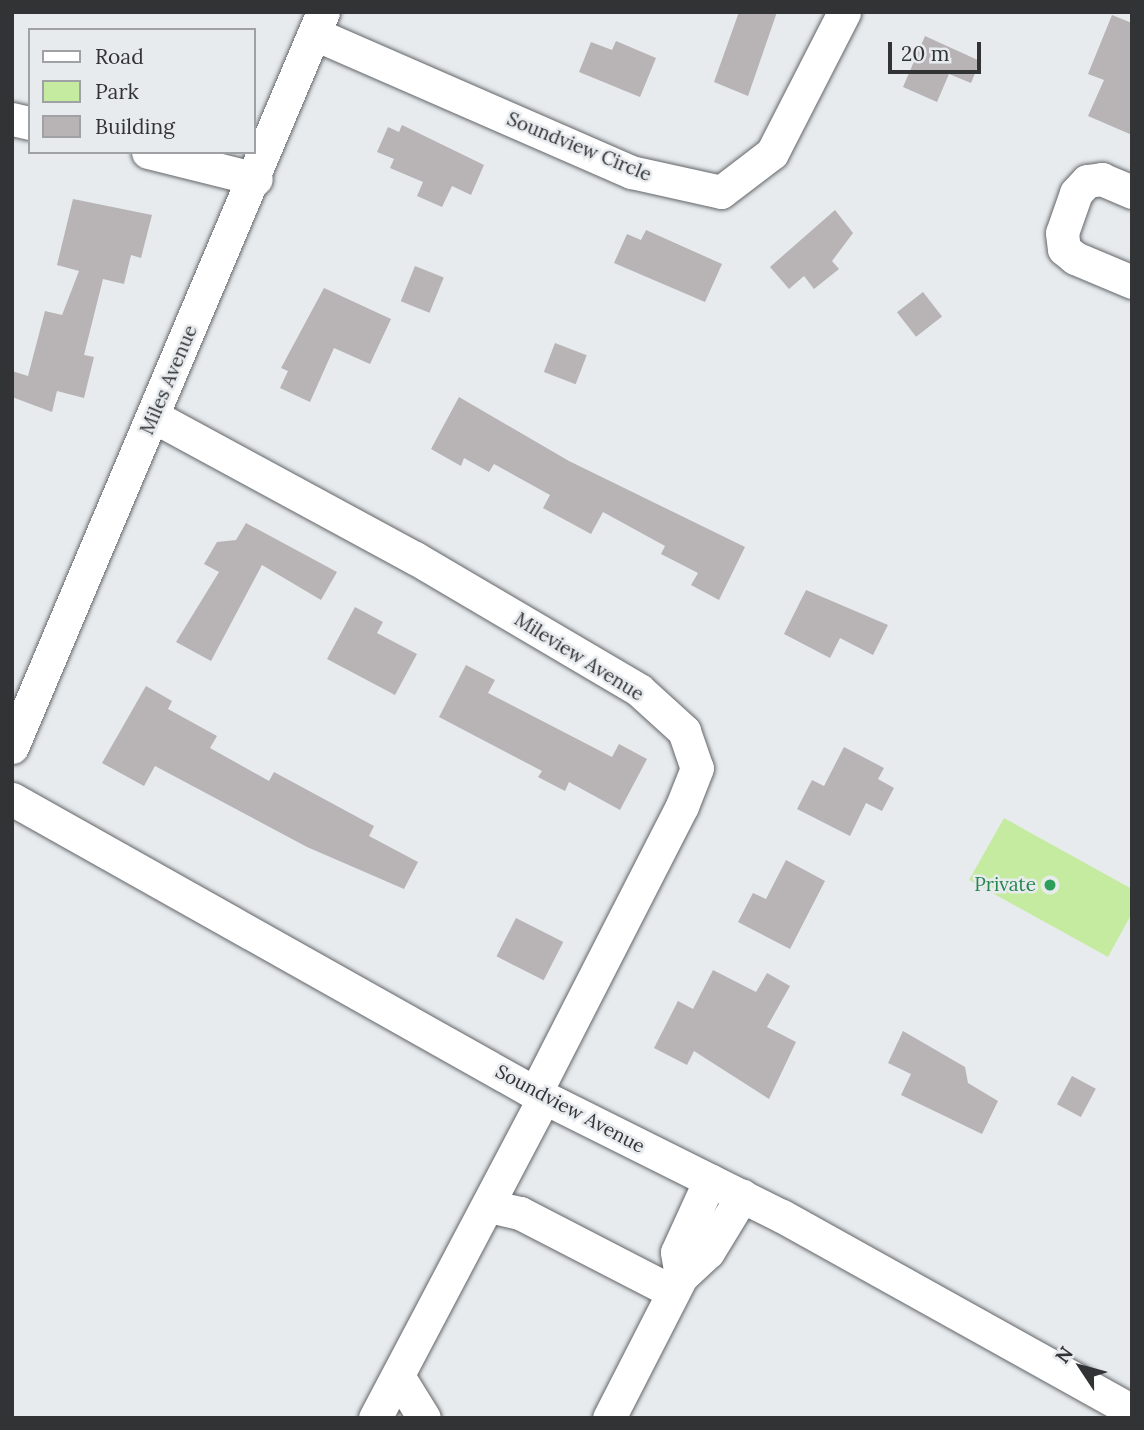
<!DOCTYPE html>
<html>
<head>
<meta charset="utf-8">
<style>
	body { margin:0 }
	#map { position:relative; width:1144px; height:1430px; overflow:hidden; background:#e7ebee; font-family:Lora,serif }
	div>[style] { position:absolute }
	.green>* { inset:0; background:#c5eba0 }
	.building>* { inset:0; background:#b8b3b5; transform-origin:0 0 }
	.roads { filter:drop-shadow(0 0 2px #636669) drop-shadow(0 0 2px #636669) }
	.minor>* { height:33px; margin:-16.5px; padding:0 16.5px; transform-origin:16.5px; border-radius:16.5px; background:#fff }
	.dots>* { width:19px; height:19px; translate:-50% -50%; box-sizing:border-box; border:4px solid #e7ebee; border-radius:50% }
	span { translate:-50% -50%; white-space:nowrap; text-align:center; line-height:1.15; -webkit-text-stroke:5px #e7ebee; paint-order:stroke }
	.street-label { font-size:19px; color:#323335 }
	.leisure-label { font-size:19px; color:#27864d }
	.right { translate:-100% -50%; text-align:right }
	.frame { position:absolute; inset:0; border:14px solid #323335; pointer-events:none }
	.legend { position:absolute; left:28px; top:28px; width:228px; height:126px; box-sizing:border-box; background:#e7ebee; border:2px solid #9fa1a4; margin:0; padding:9px 12px; list-style:none; font-size:21px; color:#323335 }
	.legend li { display:flex; align-items:center; gap:14px; height:35px }
	.legend b { width:35px; border:2px solid #9fa1a4 }
	.north { position:absolute; left:1046px; top:1332px; width:70px; height:70px; -webkit-text-stroke:5px #e7ebee; paint-order:stroke; rotate:306deg; font-size:19px; font-weight:700; line-height:28px; text-align:center; color:#323335 }
	.north::after { content:''; display:block; margin:auto; width:24px; height:32px; background:#323335; clip-path:polygon(50% 0,100% 100%,50% 72%,0 100%) }
	.scale { position:absolute; left:888px; top:42px; width:93px; height:32px; box-sizing:border-box; border:4px solid #323335; border-top:0; padding-left:9px; font-size:21px; line-height:24px; white-space:nowrap; color:#323335; -webkit-text-stroke:5px #e7ebee; paint-order:stroke }
</style>
</head>
<body>
<div id="map">
	<div class="green">
		<div style="clip-path:polygon(1004px 818px,1132px 889px,1132px 913px,1108px 957px,969px 880px)"></div>
	</div>
	<div class="building">
		<div style="clip-path:polygon(739px 12px,777px 12px,748px 96px,714px 82px)"></div>
		<div style="clip-path:polygon(1112px 15px,1132px 23px,1132px 135px,1088px 116px,1104px 80px,1088px 74px)"></div>
		<div style="clip-path:polygon(925px 36px,980px 61px,971px 83px,949px 74px,937px 102px,903px 87px)"></div>
		<div style="clip-path:polygon(616px 41px,656px 58px,640px 97px,579px 72px,591px 42px,612px 50px)"></div>
		<div style="clip-path:polygon(402px 125px,484px 165px,471px 195px,452px 186px,442px 207px,417px 196px,423px 182px,390px 168px,394px 159px,377px 152px,388px 127px,399px 132px)"></div>
		<div style="clip-path:polygon(73px 199px,152px 215px,141px 258px,131px 255px,124px 284px,103px 279px,84px 355px,94px 357px,84px 398px,57px 391px,52px 412px,12px 397px,12px 371px,28px 376px,45px 311px,62px 315px,79px 271px,57px 265px)"></div>
		<div style="clip-path:polygon(835px 210px,853px 233px,832px 261px,839px 269px,814px 289px,804px 276px,789px 289px,770px 267px)"></div>
		<div style="clip-path:polygon(646px 230px,722px 264px,705px 302px,614px 263px,627px 234px,641px 240px)"></div>
		<div style="left:415px;top:266px;width:31px;height:38px;rotate:22deg"></div>
		<div style="clip-path:polygon(324px 288px,391px 319px,370px 364px,334px 348px,310px 402px,280px 388px,288px 371px,281px 368px)"></div>
		<div style="left:923px;top:292px;width:31px;height:33px;rotate:52deg"></div>
		<div style="left:555px;top:343px;width:34px;height:31px;rotate:21deg"></div>
		<div style="clip-path:polygon(459px 397px,569px 461px,745px 547px,719px 600px,691px 585px,698px 573px,661px 554px,665px 546px,603px 512px,591px 534px,543px 508px,550px 495px,494px 464px,489px 472px,464px 458px,461px 466px,431px 449px)"></div>
		<div style="clip-path:polygon(246px 523px,337px 572px,321px 600px,262px 565px,211px 661px,176px 642px,219px 572px,204px 564px,217px 542px,236px 540px)"></div>
		<div style="clip-path:polygon(806px 590px,888px 625px,873px 655px,840px 638px,830px 658px,784px 634px)"></div>
		<div style="clip-path:polygon(355px 607px,383px 622px,377px 633px,417px 654px,395px 695px,327px 659px)"></div>
		<div style="clip-path:polygon(466px 665px,495px 680px,488px 693px,612px 757px,619px 744px,647px 759px,620px 810px,569px 782px,565px 791px,538px 777px,542px 771px,439px 717px)"></div>
		<div style="clip-path:polygon(146px 686px,172px 701px,168px 709px,217px 736px,210px 748px,269px 781px,274px 772px,374px 826px,369px 836px,418px 862px,404px 889px,307px 847px,155px 766px,144px 786px,102px 763px)"></div>
		<div style="clip-path:polygon(844px 747px,884px 768px,878px 779px,894px 788px,882px 811px,866px 803px,850px 836px,797px 809px,812px 780px,824px 786px)"></div>
		<div style="clip-path:polygon(786px 860px,825px 881px,790px 949px,738px 922px,753px 893px,766px 899px)"></div>
		<div style="left:516px;top:918px;width:53px;height:43px;rotate:27deg"></div>
		<div style="clip-path:polygon(713px 970px,756px 992px,767px 973px,790px 986px,767px 1027px,796px 1042px,769px 1099px,694px 1051px,687px 1065px,654px 1048px,678px 1001px,693px 1009px)"></div>
		<div style="clip-path:polygon(903px 1031px,965px 1067px,968px 1083px,998px 1101px,982px 1134px,901px 1095px,911px 1074px,888px 1063px)"></div>
		<div style="left:1072px;top:1076px;width:27px;height:32px;rotate:28deg"></div>
	</div>
	<div class="roads">
		<div class="minor">
			<div style="left:315px;top:34px;width:345px;rotate:23.6deg"></div>
			<div style="left:631px;top:172px;width:92px;rotate:12.5deg"></div>
			<div style="left:721px;top:192px;width:64px;rotate:-37.4deg"></div>
			<div style="left:772px;top:153px;width:158px;rotate:-62.9deg"></div>
			<div style="left:12px;top:119px;width:18px;rotate:13deg"></div>
			<div style="left:148px;top:152px;width:111px;rotate:14deg"></div>
			<div style="left:1132px;top:192px;width:33px;rotate:-157deg"></div>
			<div style="left:1102px;top:179px;width:15px;rotate:172deg"></div>
			<div style="left:1087px;top:181px;width:16px;rotate:133deg"></div>
			<div style="left:1076px;top:193px;width:42px;rotate:109.3deg"></div>
			<div style="left:1062px;top:233px;width:16px;rotate:83deg"></div>
			<div style="left:1064px;top:249px;width:14px;rotate:39deg"></div>
			<div style="left:1075px;top:258px;width:62px;rotate:22.8deg"></div>
			<div style="left:153px;top:416px;width:298px;rotate:28.5deg"></div>
			<div style="left:415px;top:558px;width:260px;rotate:30.5deg"></div>
			<div style="left:639px;top:690px;width:61px;rotate:42.3deg"></div>
			<div style="left:684px;top:731px;width:39px;rotate:71deg"></div>
			<div style="left:697px;top:768px;width:41px;rotate:111.5deg"></div>
			<div style="left:682px;top:806px;width:322px;rotate:117.1deg"></div>
			<div style="left:12px;top:747px;width:798px;rotate:-67.07deg"></div>
			<div style="left:12px;top:799px;width:600px;rotate:29.34deg"></div>
			<div style="left:535px;top:1093px;width:276px;rotate:26.5deg"></div>
			<div style="left:782px;top:1216px;width:401px;rotate:29.1deg"></div>
			<div style="left:489px;top:1206px;width:32px;rotate:13deg"></div>
			<div style="left:520px;top:1213px;width:172px;rotate:27.3deg"></div>
			<div style="left:681px;top:1277px;width:25px;rotate:-99deg"></div>
			<div style="left:677px;top:1252px;width:79px;rotate:-65.4deg"></div>
			<div style="left:398px;top:1376px;width:49px;rotate:58.2deg"></div>
			<div style="left:375px;top:1418px;width:363px;rotate:-62.2deg"></div>
			<div style="left:609px;top:1418px;width:158px;rotate:-62.9deg"></div>
			<div style="left:681px;top:1277px;width:37px;rotate:-43deg"></div>
			<div style="left:708px;top:1252px;width:66px;rotate:-58.7deg"></div>
		</div>
	</div>
	<div class="dots">
		<div style="left:1050px;top:885px;background:#2e9e5b"></div>
	</div>
	<div class="street-label">
		<span style="left:579px;top:147px;rotate:22deg">Soundview Circle</span>
		<span style="left:169px;top:380px;rotate:-67deg">Miles Avenue</span>
		<span style="left:579px;top:657px;rotate:32deg">Mileview Avenue</span>
		<span style="left:570px;top:1109px;rotate:28deg">Soundview Avenue</span>
	</div>
	<div class="leisure-label">
		<span class="right" style="left:1036px;top:885px">Private</span>
	</div>
	<div class="frame"></div>
	<ul class="legend">
	<li><b style="height:9px;background:#fff"></b>Road</li>
	<li><b style="height:19px;background:#c5eba0"></b>Park</li>
	<li><b style="height:19px;background:#b8b3b5"></b>Building</li>
	</ul>
	<div class="north">N</div>
	<div class="scale">20 m</div>
</div>
</body>
</html>
